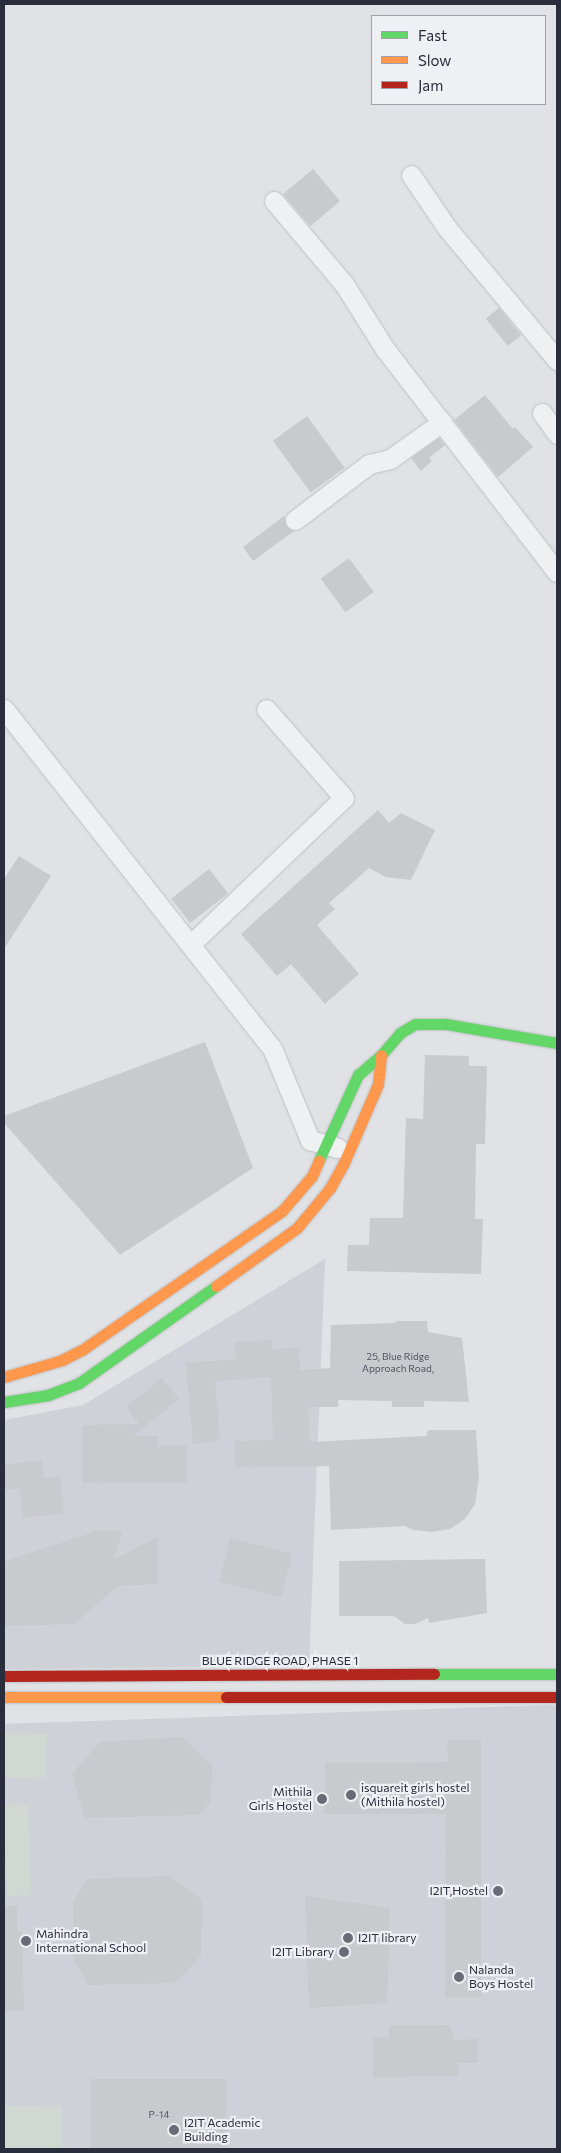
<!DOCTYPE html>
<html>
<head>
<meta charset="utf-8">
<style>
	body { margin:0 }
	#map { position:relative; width:561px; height:2153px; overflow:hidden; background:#e0e2e5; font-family:Commissioner,sans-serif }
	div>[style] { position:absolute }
	.built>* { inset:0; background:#cfd1d8 }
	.green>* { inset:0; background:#d0d8d1; transform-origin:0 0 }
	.building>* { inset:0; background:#c8cacd; transform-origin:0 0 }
	.roads { filter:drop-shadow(0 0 1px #bec0c3) drop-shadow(0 0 1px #bec0c3) }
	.street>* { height:19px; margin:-9.5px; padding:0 9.5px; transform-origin:9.5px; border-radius:9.5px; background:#eff0f2 }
	.fast>* { height:11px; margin:-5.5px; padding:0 5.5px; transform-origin:5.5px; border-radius:5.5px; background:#63d668 }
	.slow>* { height:11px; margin:-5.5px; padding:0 5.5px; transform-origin:5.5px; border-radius:5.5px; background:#ff974d }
	.jam>* { height:11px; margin:-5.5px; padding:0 5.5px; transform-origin:5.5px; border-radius:5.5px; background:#b3261e }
	.dots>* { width:14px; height:14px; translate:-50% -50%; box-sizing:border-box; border:2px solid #eef0f4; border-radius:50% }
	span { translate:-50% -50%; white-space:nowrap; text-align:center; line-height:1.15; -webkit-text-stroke:4.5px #eef0f4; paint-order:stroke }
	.number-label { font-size:10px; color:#525561 }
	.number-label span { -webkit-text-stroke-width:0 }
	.street-label { font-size:12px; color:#292d3c }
	.poi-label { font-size:12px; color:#292d3c }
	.left { translate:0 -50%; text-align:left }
	.right { translate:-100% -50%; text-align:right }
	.frame { position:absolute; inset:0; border:5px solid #292d3c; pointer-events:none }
	.legend { position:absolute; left:371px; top:15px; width:175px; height:90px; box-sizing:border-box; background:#eef0f4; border:1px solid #9fa2aa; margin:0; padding:6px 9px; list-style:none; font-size:15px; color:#292d3c }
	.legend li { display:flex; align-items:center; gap:10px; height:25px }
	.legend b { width:25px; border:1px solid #9fa2aa }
</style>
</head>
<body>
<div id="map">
	<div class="built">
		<div style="clip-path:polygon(325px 1259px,309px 1666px,4px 1669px,4px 1420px,83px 1405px)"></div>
		<div style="clip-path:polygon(548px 1705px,557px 1706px,557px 2149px,4px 2149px,4px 1724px)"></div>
	</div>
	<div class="green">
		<div style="left:4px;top:1732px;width:43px;height:45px;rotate:3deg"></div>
		<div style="left:28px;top:1804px;width:91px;height:24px;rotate:88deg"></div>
		<div style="left:4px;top:2106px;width:58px;height:43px;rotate:1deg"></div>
	</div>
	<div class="building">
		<div style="left:313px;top:169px;width:42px;height:39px;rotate:50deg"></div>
		<div style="left:499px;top:308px;width:35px;height:17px;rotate:51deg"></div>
		<div style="clip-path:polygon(485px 395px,513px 429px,515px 427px,533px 447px,498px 477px,454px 420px)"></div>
		<div style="left:307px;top:416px;width:64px;height:42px;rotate:54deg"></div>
		<div style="clip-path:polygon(439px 438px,445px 445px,429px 458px,432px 461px,421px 471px,411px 458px)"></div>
		<div style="clip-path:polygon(284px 516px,286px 526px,294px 531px,253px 561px,243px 547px)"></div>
		<div style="left:349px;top:558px;width:42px;height:35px;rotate:54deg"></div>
		<div style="clip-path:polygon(378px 810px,389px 823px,401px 813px,435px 830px,411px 880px,386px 877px,369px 868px,329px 903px,335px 909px,317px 925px,359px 974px,325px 1004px,291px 964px,277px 976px,241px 934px)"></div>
		<div style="clip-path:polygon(19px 856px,51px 876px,4px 949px,4px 879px)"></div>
		<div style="left:209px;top:869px;width:31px;height:48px;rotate:52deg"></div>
		<div style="clip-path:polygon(205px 1042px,253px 1168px,120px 1255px,4px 1123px,4px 1116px)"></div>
		<div style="clip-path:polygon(425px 1055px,469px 1056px,469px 1066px,487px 1066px,485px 1144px,476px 1144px,475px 1219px,483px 1219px,481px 1274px,347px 1271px,348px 1245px,369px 1245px,370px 1218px,403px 1218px,406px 1118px,423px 1119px)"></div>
		<div style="clip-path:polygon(396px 1321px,427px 1321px,428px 1332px,462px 1338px,469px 1402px,424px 1401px,424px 1407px,392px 1407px,392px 1401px,338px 1400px,338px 1407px,308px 1407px,310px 1442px,426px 1436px,429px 1430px,476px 1430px,479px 1478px,475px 1504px,465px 1519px,450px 1529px,432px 1532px,413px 1530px,405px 1526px,331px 1530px,329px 1466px,235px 1467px,235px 1441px,273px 1440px,271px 1377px,215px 1381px,220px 1441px,193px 1444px,186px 1363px,236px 1359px,235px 1342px,272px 1340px,272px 1349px,299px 1348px,300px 1370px,330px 1368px,331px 1325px,395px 1323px)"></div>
		<div style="clip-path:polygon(162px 1378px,179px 1399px,133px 1436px,158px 1436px,158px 1446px,187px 1445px,187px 1482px,82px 1483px,82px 1425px,139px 1424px,126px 1407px)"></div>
		<div style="clip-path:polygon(42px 1460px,44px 1478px,60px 1477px,64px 1513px,23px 1518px,20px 1488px,4px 1490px,4px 1465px)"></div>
		<div style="clip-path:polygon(96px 1531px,123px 1531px,113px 1560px,158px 1537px,158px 1584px,118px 1586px,74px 1624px,4px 1626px,4px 1562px)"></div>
		<div style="left:230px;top:1538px;width:64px;height:45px;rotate:14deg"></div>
		<div style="clip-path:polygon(485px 1559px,487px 1613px,429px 1623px,428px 1618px,415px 1624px,405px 1624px,394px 1616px,339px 1616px,339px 1561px)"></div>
		<div style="clip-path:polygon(182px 1737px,212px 1766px,211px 1802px,198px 1815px,85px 1818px,72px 1774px,100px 1742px)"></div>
		<div style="clip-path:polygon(447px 1740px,481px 1740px,481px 1997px,445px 1997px,446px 1814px,324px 1814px,325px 1763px,448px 1762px)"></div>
		<div style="clip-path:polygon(170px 1876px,202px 1900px,201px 1955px,188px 1971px,173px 1983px,88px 1985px,74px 1960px,73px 1902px,87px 1879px)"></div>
		<div style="clip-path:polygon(305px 1896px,390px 1908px,387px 2003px,309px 2008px)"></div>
		<div style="clip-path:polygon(4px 1906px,17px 1906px,17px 1932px,22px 1931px,24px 2010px,4px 2011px)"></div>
		<div style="clip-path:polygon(448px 2025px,452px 2030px,453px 2040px,478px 2039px,478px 2063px,458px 2063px,458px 2076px,373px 2077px,373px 2037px,389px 2037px,389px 2026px)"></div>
		<div style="left:226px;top:2079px;width:70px;height:135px;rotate:90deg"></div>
	</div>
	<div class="roads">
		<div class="street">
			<div style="left:411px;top:175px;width:64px;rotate:55.8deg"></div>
			<div style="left:447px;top:228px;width:172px;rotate:50.2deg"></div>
			<div style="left:274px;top:201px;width:109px;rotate:49.9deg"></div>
			<div style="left:344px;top:284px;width:77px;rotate:57.8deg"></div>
			<div style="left:385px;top:349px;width:282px;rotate:52.4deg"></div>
			<div style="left:542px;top:413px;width:26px;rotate:54deg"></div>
			<div style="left:295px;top:520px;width:93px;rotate:-37.1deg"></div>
			<div style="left:369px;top:464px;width:22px;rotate:-13deg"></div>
			<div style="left:390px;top:459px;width:64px;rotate:-35.4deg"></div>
			<div style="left:4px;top:709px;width:432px;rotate:51.7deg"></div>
			<div style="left:272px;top:1048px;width:100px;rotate:67.6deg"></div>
			<div style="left:310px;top:1140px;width:29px;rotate:16deg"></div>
			<div style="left:191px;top:944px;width:211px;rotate:-43.7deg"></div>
			<div style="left:344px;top:798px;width:118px;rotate:-131.2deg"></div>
		</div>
		<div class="fast">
			<div style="left:319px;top:1160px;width:94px;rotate:-65.4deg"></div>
			<div style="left:358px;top:1075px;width:30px;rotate:-41deg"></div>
			<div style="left:381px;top:1055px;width:29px;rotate:-49deg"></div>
			<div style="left:400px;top:1033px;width:17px;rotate:-31deg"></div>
			<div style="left:415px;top:1024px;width:31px"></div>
			<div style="left:446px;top:1024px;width:113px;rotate:9.7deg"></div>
			<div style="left:4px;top:1402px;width:45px;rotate:-9deg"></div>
			<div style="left:48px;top:1395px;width:33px;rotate:-21deg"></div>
			<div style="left:79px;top:1383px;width:168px;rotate:-35.3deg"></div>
			<div style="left:434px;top:1674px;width:123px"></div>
		</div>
		<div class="slow">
			<div style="left:216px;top:1286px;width:100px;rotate:-35.6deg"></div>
			<div style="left:297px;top:1228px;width:52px;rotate:-50.5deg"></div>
			<div style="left:330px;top:1188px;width:26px;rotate:-61deg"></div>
			<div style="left:343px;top:1165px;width:88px;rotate:-66.6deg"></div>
			<div style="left:378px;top:1084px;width:29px;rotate:-84deg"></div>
			<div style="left:4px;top:1377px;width:60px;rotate:-16.3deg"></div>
			<div style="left:62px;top:1360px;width:22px;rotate:-27deg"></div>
			<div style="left:82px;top:1350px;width:244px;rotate:-34.8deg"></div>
			<div style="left:282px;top:1211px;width:46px;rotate:-49.4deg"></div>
			<div style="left:312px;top:1176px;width:17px;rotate:-66deg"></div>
			<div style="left:4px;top:1697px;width:222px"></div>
		</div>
		<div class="jam">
			<div style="left:4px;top:1676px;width:430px;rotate:-0.3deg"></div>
			<div style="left:226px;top:1697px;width:331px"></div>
		</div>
	</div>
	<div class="dots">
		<div style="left:351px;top:1795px;background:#696c77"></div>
		<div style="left:322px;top:1799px;background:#696c77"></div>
		<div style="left:498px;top:1891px;background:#696c77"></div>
		<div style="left:348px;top:1938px;background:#696c77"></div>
		<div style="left:26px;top:1941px;background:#696c77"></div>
		<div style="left:344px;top:1952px;background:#696c77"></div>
		<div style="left:459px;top:1977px;background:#696c77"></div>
		<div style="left:174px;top:2130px;background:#696c77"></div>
	</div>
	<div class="number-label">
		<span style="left:398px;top:1362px">25, Blue Ridge<br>Approach Road,</span>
		<span style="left:159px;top:2115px">P-14</span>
	</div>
	<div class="street-label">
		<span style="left:280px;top:1661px">BLUE RIDGE ROAD, PHASE 1</span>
	</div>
	<div class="poi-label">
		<span class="left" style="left:361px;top:1795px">isquareit girls hostel<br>(Mithila hostel)</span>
		<span class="right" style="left:312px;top:1799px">Mithila<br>Girls Hostel</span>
		<span class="right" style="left:488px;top:1891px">I2IT,Hostel</span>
		<span class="left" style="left:36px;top:1941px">Mahindra<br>International School</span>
		<span class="left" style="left:358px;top:1938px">I2IT library</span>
		<span class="right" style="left:334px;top:1952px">I2IT Library</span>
		<span class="left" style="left:469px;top:1977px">Nalanda<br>Boys Hostel</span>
		<span class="left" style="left:184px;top:2130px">I2IT Academic<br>Building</span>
	</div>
	<div class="frame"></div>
	<ul class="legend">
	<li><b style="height:6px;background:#63d668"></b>Fast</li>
	<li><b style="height:6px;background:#ff974d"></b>Slow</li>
	<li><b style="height:6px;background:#b3261e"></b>Jam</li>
	</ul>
</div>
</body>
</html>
